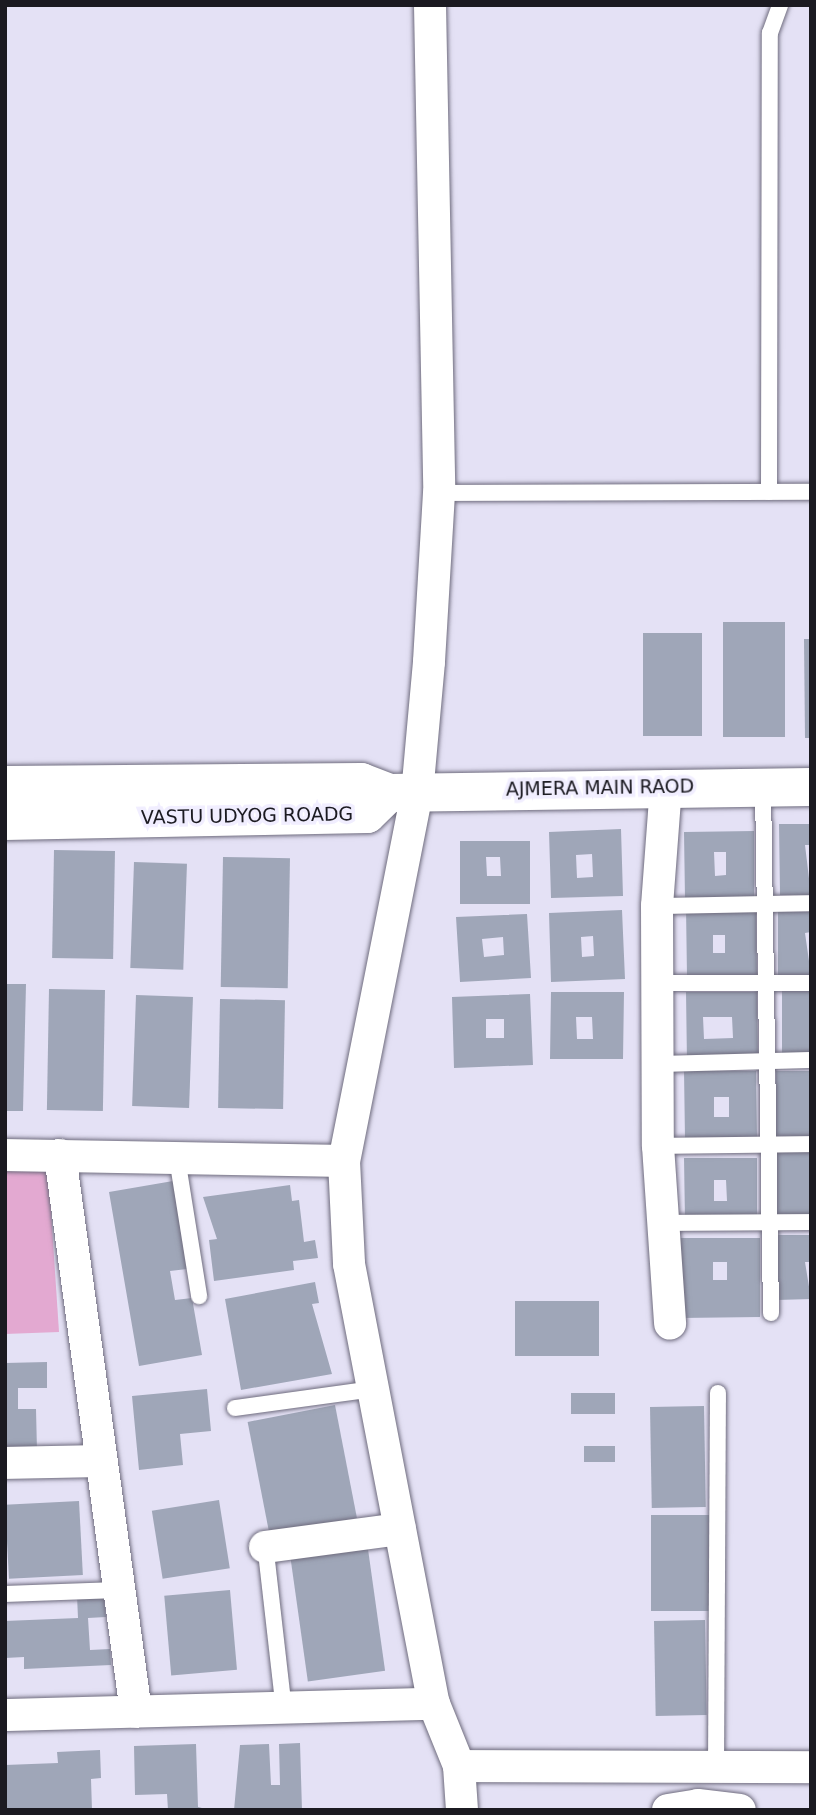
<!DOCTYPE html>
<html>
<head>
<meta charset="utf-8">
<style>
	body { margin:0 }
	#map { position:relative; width:816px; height:1815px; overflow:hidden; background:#e4e1f5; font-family:"DejaVu Sans",sans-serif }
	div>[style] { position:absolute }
	.green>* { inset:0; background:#e3a9d1 }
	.building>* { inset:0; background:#9fa6b8; transform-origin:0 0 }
	.roads { filter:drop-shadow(0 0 2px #6f6c7e) drop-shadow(0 0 2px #6f6c7e) }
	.lane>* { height:16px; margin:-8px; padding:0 8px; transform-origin:8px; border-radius:8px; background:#fff }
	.street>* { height:32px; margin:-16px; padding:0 16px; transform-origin:16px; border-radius:16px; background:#fff }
	.secondary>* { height:38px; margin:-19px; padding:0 19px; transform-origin:19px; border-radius:19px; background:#fff }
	span { translate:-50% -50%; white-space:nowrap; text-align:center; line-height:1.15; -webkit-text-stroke:7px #f1eeff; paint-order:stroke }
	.street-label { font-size:19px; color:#1b1a21 }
	.frame { position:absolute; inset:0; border:7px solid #1b1a21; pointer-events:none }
</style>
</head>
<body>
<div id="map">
	<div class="green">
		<div style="clip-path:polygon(5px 1166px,48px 1166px,59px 1332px,5px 1334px)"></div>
	</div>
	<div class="building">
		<div style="left:723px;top:622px;width:62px;height:115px"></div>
		<div style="left:702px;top:633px;width:103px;height:59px;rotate:90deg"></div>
		<div style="clip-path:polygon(804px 639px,811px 639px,811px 738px,805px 738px)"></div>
		<div style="clip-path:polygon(779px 824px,811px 824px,811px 845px,805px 845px,811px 895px,780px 895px)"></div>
		<div style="clip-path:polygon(evenodd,621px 829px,623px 896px,551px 898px,549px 832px,621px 829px,592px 854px,593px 877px,577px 878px,576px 855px,592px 854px)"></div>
		<div style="clip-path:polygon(evenodd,754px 831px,754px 898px,685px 899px,684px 832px,754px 831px,714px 852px,726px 852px,726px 875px,715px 876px,714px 852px)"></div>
		<div style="clip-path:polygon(evenodd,460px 841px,530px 841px,530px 904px,460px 904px,460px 841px,486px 857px,500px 857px,501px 876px,487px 876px,486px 857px)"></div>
		<div style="left:54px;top:850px;width:61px;height:108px;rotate:1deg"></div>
		<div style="left:223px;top:857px;width:67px;height:130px;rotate:1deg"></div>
		<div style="left:134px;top:862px;width:53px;height:106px;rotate:2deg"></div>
		<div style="clip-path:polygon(evenodd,686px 908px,756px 908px,757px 977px,687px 977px,686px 908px,713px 935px,725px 935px,725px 953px,713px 953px,713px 935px)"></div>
		<div style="clip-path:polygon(evenodd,622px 910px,625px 979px,551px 982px,549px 913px,622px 910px,593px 936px,594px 956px,582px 957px,581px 937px,593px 936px)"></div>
		<div style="clip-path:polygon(778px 912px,811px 912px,811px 932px,805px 933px,811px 975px,778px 975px)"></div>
		<div style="clip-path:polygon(evenodd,527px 914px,531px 978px,460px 982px,456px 917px,527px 914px,503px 937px,504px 955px,484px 957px,482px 939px,503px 937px)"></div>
		<div style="clip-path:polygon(5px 984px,26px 984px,23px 1111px,5px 1111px)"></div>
		<div style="left:782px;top:987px;width:29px;height:70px"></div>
		<div style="left:49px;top:989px;width:56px;height:121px;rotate:1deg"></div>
		<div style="clip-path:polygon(evenodd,551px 992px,624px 992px,623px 1059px,550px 1059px,551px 992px,576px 1017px,592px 1017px,593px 1039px,577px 1039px,576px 1017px)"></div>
		<div style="clip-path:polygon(evenodd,686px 992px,757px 992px,758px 1062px,687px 1063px,686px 992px,703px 1017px,732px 1017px,733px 1038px,704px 1039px,703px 1017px)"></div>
		<div style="clip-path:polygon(evenodd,530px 994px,533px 1065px,454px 1068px,452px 997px,530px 994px,486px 1019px,504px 1019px,504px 1038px,486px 1038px,486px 1019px)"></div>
		<div style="left:136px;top:995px;width:57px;height:111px;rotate:2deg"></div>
		<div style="left:220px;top:999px;width:65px;height:109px;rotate:1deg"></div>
		<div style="clip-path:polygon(evenodd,684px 1071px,756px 1071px,757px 1139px,685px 1139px,684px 1071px,714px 1097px,729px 1097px,729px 1117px,714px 1117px,714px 1097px)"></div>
		<div style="left:811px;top:1071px;width:68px;height:35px;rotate:90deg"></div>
		<div style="left:776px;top:1152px;width:35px;height:68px"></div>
		<div style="clip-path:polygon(evenodd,684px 1158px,757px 1158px,757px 1220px,685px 1221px,684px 1158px,714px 1180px,726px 1180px,727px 1201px,714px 1201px,714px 1180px)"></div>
		<div style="clip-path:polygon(173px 1181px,187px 1269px,170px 1271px,175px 1300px,192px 1298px,202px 1355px,139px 1366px,109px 1192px)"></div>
		<div style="clip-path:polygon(290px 1185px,292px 1201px,299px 1200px,304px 1242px,315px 1240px,318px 1258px,293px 1261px,294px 1270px,214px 1281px,209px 1240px,217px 1239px,203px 1197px)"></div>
		<div style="clip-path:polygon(777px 1235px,811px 1235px,811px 1262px,805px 1262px,811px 1299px,777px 1300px)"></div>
		<div style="clip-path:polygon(evenodd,679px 1238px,760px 1238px,760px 1317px,680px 1318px,679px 1238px,713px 1262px,727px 1262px,727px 1280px,713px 1280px,713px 1262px)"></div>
		<div style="clip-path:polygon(315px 1282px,319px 1303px,312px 1304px,332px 1374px,241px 1390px,225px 1299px)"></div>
		<div style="left:599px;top:1301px;width:55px;height:84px;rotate:90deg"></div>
		<div style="clip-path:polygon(47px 1362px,47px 1388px,18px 1388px,18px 1409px,36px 1409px,37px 1451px,5px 1452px,5px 1363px)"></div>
		<div style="clip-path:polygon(207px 1389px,211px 1431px,180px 1434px,183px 1465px,139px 1470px,132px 1396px)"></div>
		<div style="left:615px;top:1393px;width:21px;height:44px;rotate:90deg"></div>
		<div style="left:335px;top:1405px;width:115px;height:89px;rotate:79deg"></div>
		<div style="left:704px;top:1406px;width:101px;height:54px;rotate:89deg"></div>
		<div style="left:584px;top:1446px;width:31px;height:16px"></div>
		<div style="left:219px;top:1500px;width:69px;height:68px;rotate:81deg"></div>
		<div style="left:79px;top:1501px;width:74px;height:74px;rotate:87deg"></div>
		<div style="left:651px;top:1515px;width:58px;height:96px"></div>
		<div style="left:367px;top:1542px;width:130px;height:78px;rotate:82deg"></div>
		<div style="left:230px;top:1590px;width:80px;height:66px;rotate:85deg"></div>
		<div style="clip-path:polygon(104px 1595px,106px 1617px,88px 1618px,90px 1650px,110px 1649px,111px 1665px,24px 1669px,24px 1657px,5px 1658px,5px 1621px,78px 1618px,77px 1596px)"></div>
		<div style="left:705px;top:1620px;width:95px;height:51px;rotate:89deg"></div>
		<div style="clip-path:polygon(300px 1743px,302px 1810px,234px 1810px,240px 1745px,269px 1744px,271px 1785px,280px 1785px,279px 1744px)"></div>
		<div style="clip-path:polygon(196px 1744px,198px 1807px,210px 1810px,168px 1810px,167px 1794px,135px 1795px,134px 1746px)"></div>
		<div style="clip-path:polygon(100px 1750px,101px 1778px,91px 1779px,92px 1810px,5px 1810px,5px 1765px,58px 1763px,57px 1752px)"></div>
	</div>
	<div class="roads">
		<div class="lane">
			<div style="left:769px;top:492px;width:459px;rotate:-89.9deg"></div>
			<div style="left:770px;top:33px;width:30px;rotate:-70deg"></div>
			<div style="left:439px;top:493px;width:372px;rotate:-0.2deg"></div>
			<div style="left:763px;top:787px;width:526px;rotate:89.13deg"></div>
			<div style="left:657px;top:906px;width:154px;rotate:-1.1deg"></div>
			<div style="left:657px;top:983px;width:154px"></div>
			<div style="left:658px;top:1064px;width:153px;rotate:-1.5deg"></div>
			<div style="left:658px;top:1146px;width:153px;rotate:-0.7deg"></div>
			<div style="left:177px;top:1158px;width:140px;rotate:80.9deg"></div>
			<div style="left:662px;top:1223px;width:149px;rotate:-0.4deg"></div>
			<div style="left:235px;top:1408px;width:139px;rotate:-7.8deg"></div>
			<div style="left:267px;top:1561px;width:150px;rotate:83.5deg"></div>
			<div style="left:5px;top:1594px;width:112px;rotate:-2deg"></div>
			<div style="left:716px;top:1767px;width:374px;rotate:-89.7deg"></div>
		</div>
		<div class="street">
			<div style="left:430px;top:5px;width:488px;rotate:88.9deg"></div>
			<div style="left:439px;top:493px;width:169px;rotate:93.4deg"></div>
			<div style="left:429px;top:662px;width:132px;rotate:95.2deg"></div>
			<div style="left:417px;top:793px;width:375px;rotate:101.2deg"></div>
			<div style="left:344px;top:1161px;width:103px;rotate:87.2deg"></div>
			<div style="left:349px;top:1264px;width:448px;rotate:79.1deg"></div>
			<div style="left:434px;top:1704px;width:67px;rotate:68deg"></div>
			<div style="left:459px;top:1766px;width:44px;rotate:86.1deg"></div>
			<div style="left:666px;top:786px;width:120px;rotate:94.3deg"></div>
			<div style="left:657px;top:906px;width:240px;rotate:89.8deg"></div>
			<div style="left:658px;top:1146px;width:178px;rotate:86.1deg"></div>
			<div style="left:5px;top:1155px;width:339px;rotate:1deg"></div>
			<div style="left:60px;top:1155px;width:562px;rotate:82.23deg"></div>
			<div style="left:5px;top:1463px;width:93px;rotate:-1.2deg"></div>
			<div style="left:265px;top:1547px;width:136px;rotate:-7.6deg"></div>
			<div style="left:5px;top:1715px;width:429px;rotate:-1.5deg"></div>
			<div style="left:459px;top:1766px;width:352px;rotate:0.2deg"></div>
			<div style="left:668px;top:1810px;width:30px;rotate:-9deg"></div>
			<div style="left:698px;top:1805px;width:42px;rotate:6.8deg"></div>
		</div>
		<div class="secondary">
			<div style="left:5px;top:785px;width:356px;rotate:-0.5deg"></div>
			<div style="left:361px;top:782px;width:30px;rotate:21deg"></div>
			<div style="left:389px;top:793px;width:422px;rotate:-0.8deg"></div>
			<div style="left:5px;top:821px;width:362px;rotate:-1.1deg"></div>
			<div style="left:367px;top:814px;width:30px;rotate:-44deg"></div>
		</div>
	</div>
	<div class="street-label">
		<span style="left:600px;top:788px;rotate:-1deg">AJMERA MAIN RAOD</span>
		<span style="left:247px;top:816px;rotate:-1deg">VASTU UDYOG ROADG</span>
	</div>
	<div class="frame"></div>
</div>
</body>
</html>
